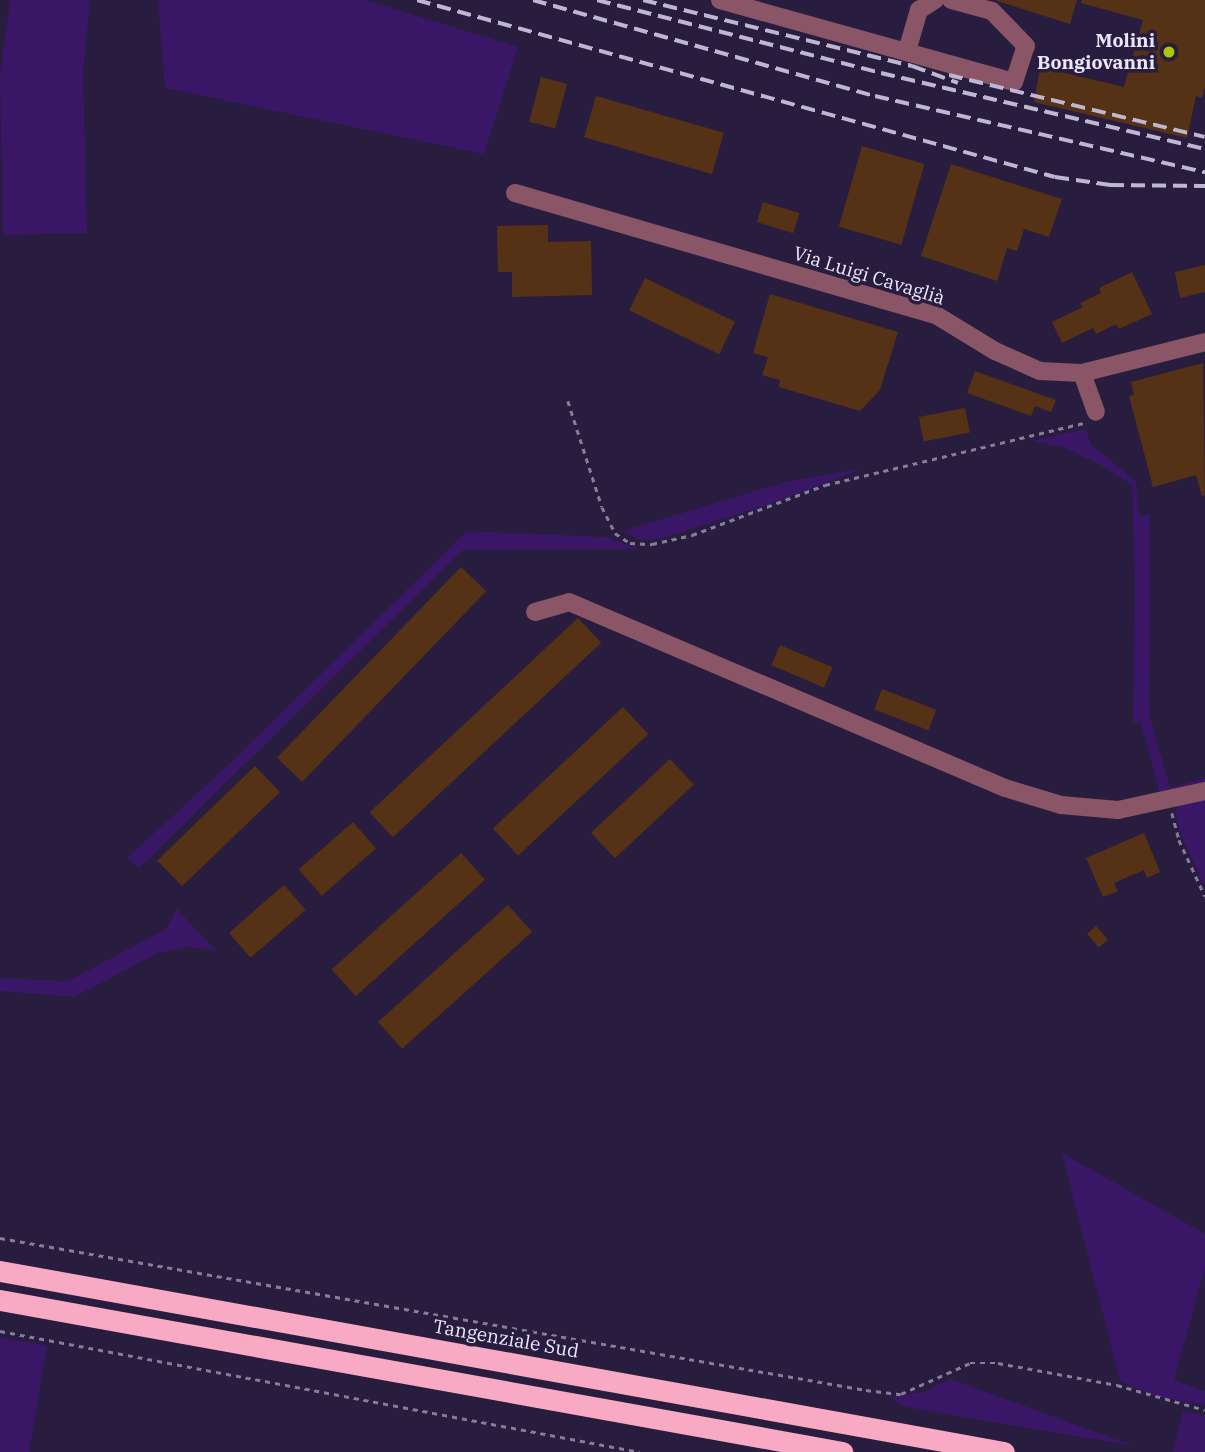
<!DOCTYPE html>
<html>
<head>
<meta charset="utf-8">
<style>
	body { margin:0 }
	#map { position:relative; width:1205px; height:1452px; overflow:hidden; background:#281d3e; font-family:"IBM Plex Serif",serif }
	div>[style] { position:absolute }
	.green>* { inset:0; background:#391766 }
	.building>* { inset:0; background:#553216; transform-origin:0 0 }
	.path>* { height:2.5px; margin-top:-1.25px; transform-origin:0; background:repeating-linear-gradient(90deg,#857d99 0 5px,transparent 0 10px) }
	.minor>* { height:18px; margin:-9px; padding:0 9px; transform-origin:9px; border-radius:9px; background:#895567 }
	.highway>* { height:21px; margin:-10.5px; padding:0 10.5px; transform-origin:10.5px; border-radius:10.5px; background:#f8aac4 }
	.rail>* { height:3.5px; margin-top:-1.75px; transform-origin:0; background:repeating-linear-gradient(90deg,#beb7d1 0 14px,transparent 0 21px) }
	.dots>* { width:19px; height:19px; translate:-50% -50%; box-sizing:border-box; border:4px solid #281d3e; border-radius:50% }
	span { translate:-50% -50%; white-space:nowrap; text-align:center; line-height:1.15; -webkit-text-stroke:7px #281d3e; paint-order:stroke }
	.poi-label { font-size:19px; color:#ece6fd; font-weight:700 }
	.right { translate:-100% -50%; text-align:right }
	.street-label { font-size:19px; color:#ece6fd }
</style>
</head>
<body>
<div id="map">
	<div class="green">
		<div style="clip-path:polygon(10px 0,90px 0,83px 70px,87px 233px,3px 235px,0 77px)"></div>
		<div style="clip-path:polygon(158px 0,365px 0,518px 47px,484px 154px,165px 88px)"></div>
		<div style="clip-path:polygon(1086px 429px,1090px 444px,1136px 481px,1139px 515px,1150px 515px,1149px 713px,1170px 788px,1205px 778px,1205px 786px,1170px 795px,1169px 788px,1160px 794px,1141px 723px,1133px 722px,1135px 585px,1132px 485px,1101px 465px,1063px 447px,1032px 441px)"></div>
		<div style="clip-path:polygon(864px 468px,773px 503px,656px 540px,637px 539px,623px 531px,785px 482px)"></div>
		<div style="clip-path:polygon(467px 531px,605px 537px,639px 549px,463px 550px,139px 868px,127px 858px,228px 765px)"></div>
		<div style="clip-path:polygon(1205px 795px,1205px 884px,1204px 885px,1179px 831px,1175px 811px,1183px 800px)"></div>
		<div style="clip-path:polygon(177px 909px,215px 950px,189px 947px,158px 953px,74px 997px,0 991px,0 978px,68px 981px,166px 929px)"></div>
		<div style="clip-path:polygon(1062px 1153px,1205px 1234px,1205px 1268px,1174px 1380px,1205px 1391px,1205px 1405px,1155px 1396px,1120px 1381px)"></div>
		<div style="clip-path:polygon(0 1337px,47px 1346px,29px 1452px,0 1452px)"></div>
		<div style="clip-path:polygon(950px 1379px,1134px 1446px,906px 1407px,890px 1397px,923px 1392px)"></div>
		<div style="clip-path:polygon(1183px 1410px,1205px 1416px,1205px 1452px,1173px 1452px)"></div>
	</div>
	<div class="building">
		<div style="clip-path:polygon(1077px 0,1070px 24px,997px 1px,997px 0)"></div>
		<div style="clip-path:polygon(1082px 0,1205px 0,1205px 87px,1202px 98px,1196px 96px,1187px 138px,1034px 102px,1040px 67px,1124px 87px,1143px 20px,1081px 3px)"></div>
		<div style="left:541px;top:77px;width:27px;height:46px;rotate:15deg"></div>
		<div style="left:596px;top:96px;width:133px;height:43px;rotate:16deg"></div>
		<div style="left:862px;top:146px;width:65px;height:84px;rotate:16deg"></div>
		<div style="clip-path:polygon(951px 164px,1062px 199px,1049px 237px,1024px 229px,1017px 251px,1007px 248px,997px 281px,921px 256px)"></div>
		<div style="left:763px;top:202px;width:38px;height:21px;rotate:17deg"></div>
		<div style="clip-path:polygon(548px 225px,548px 242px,591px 241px,592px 295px,512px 297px,512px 272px,498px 272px,497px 226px)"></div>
		<div style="clip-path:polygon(1205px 265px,1205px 292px,1180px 298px,1175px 272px)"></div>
		<div style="clip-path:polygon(1132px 272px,1152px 314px,1119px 329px,1116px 324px,1096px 334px,1093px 328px,1062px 343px,1052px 322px,1083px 307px,1080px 303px,1101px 293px,1099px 288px)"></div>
		<div style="left:645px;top:278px;width:100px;height:36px;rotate:26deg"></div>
		<div style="clip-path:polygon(770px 294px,898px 332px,880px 390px,860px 411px,779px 387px,780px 380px,762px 375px,768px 357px,753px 353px)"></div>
		<div style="clip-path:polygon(1203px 363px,1205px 495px,1202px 496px,1196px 475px,1153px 487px,1129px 396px,1134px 395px,1131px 382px)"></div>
		<div style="clip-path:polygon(975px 371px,1056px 400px,1051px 412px,1035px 406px,1031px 416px,967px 393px)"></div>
		<div style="left:965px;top:408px;width:25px;height:47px;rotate:79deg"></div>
		<div style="left:461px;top:567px;width:35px;height:265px;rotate:44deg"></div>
		<div style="left:578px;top:618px;width:34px;height:285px;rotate:47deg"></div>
		<div style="left:780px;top:645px;width:57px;height:22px;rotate:23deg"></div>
		<div style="left:882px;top:689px;width:58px;height:22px;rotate:21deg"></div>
		<div style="left:623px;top:707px;width:37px;height:178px;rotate:47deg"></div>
		<div style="left:670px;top:759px;width:35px;height:108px;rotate:47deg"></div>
		<div style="left:255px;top:766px;width:36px;height:136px;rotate:46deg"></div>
		<div style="left:353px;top:822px;width:35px;height:72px;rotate:49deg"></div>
		<div style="clip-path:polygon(1144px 833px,1160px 872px,1147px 878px,1144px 870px,1114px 883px,1118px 891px,1103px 897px,1086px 858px)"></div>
		<div style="left:461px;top:853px;width:36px;height:174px;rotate:48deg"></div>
		<div style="left:284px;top:885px;width:33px;height:73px;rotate:49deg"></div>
		<div style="left:508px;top:905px;width:36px;height:175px;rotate:48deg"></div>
		<div style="left:1096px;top:926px;width:18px;height:12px;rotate:49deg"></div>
	</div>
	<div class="path">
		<div style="left:568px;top:401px;width:111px;rotate:72.2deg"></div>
		<div style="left:602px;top:507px;width:29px;rotate:63deg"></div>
		<div style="left:615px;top:533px;width:18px;rotate:34deg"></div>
		<div style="left:630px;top:543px;width:22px;rotate:3deg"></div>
		<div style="left:652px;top:544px;width:41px;rotate:-12.7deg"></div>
		<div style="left:692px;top:535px;width:142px;rotate:-20.6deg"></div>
		<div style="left:825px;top:485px;width:269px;rotate:-13.5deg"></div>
		<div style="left:1172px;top:813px;width:28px;rotate:75deg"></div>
		<div style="left:1179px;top:840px;width:62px;rotate:65.1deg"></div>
		<div style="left:0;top:1238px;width:879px;rotate:9.96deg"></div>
		<div style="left:866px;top:1390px;width:35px;rotate:7deg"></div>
		<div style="left:901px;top:1394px;width:76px;rotate:-24.2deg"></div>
		<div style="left:970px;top:1363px;width:28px"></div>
		<div style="left:998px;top:1363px;width:121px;rotate:10.5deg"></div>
		<div style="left:1117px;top:1385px;width:91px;rotate:15.9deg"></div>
		<div style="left:0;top:1331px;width:651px;rotate:10.71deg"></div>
	</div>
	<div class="minor">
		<div style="left:720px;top:0;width:305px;rotate:15.6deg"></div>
		<div style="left:1014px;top:82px;width:38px;rotate:-72deg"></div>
		<div style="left:1026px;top:46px;width:49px;rotate:-134.2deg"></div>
		<div style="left:992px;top:11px;width:42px;rotate:-165deg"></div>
		<div style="left:907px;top:51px;width:43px;rotate:-73.7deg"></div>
		<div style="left:919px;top:10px;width:19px;rotate:-32deg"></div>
		<div style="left:515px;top:193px;width:438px;rotate:16.2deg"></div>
		<div style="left:936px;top:315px;width:69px;rotate:31.4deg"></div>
		<div style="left:995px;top:351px;width:49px;rotate:24deg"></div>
		<div style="left:1040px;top:371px;width:42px;rotate:2.7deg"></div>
		<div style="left:1082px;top:373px;width:127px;rotate:-14.1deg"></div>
		<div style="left:1082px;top:373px;width:41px;rotate:70.3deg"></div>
		<div style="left:535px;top:612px;width:35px;rotate:-16deg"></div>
		<div style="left:569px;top:602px;width:474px;rotate:23.1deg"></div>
		<div style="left:1005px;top:788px;width:59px;rotate:16.9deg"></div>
		<div style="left:1061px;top:805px;width:57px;rotate:5deg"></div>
		<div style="left:1118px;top:810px;width:89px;rotate:-12.3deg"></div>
	</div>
	<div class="highway">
		<div style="left:0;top:1271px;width:1020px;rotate:10.22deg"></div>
		<div style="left:0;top:1300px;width:856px;rotate:10.23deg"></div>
	</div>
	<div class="rail">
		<div style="left:417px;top:0;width:662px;rotate:15.51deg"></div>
		<div style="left:1055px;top:177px;width:56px;rotate:8.3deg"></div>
		<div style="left:1110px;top:185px;width:95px;rotate:0.6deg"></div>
		<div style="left:533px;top:0;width:355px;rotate:15.7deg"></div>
		<div style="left:875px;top:96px;width:339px;rotate:13deg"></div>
		<div style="left:597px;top:0;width:293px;rotate:14.4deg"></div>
		<div style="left:881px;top:73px;width:333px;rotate:13.2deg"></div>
		<div style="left:643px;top:0;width:277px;rotate:13.8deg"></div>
		<div style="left:912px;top:66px;width:49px;rotate:20.3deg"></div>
		<div style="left:949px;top:75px;width:263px;rotate:13.6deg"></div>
	</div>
	<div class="dots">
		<div style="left:1169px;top:52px;background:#b0c503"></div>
	</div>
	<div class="poi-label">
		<span class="right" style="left:1155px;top:52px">Molini<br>Bongiovanni</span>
	</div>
	<div class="street-label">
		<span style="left:869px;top:276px;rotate:17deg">Via Luigi Cavaglià</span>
		<span style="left:506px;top:1339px;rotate:10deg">Tangenziale Sud</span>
	</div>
</div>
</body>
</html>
